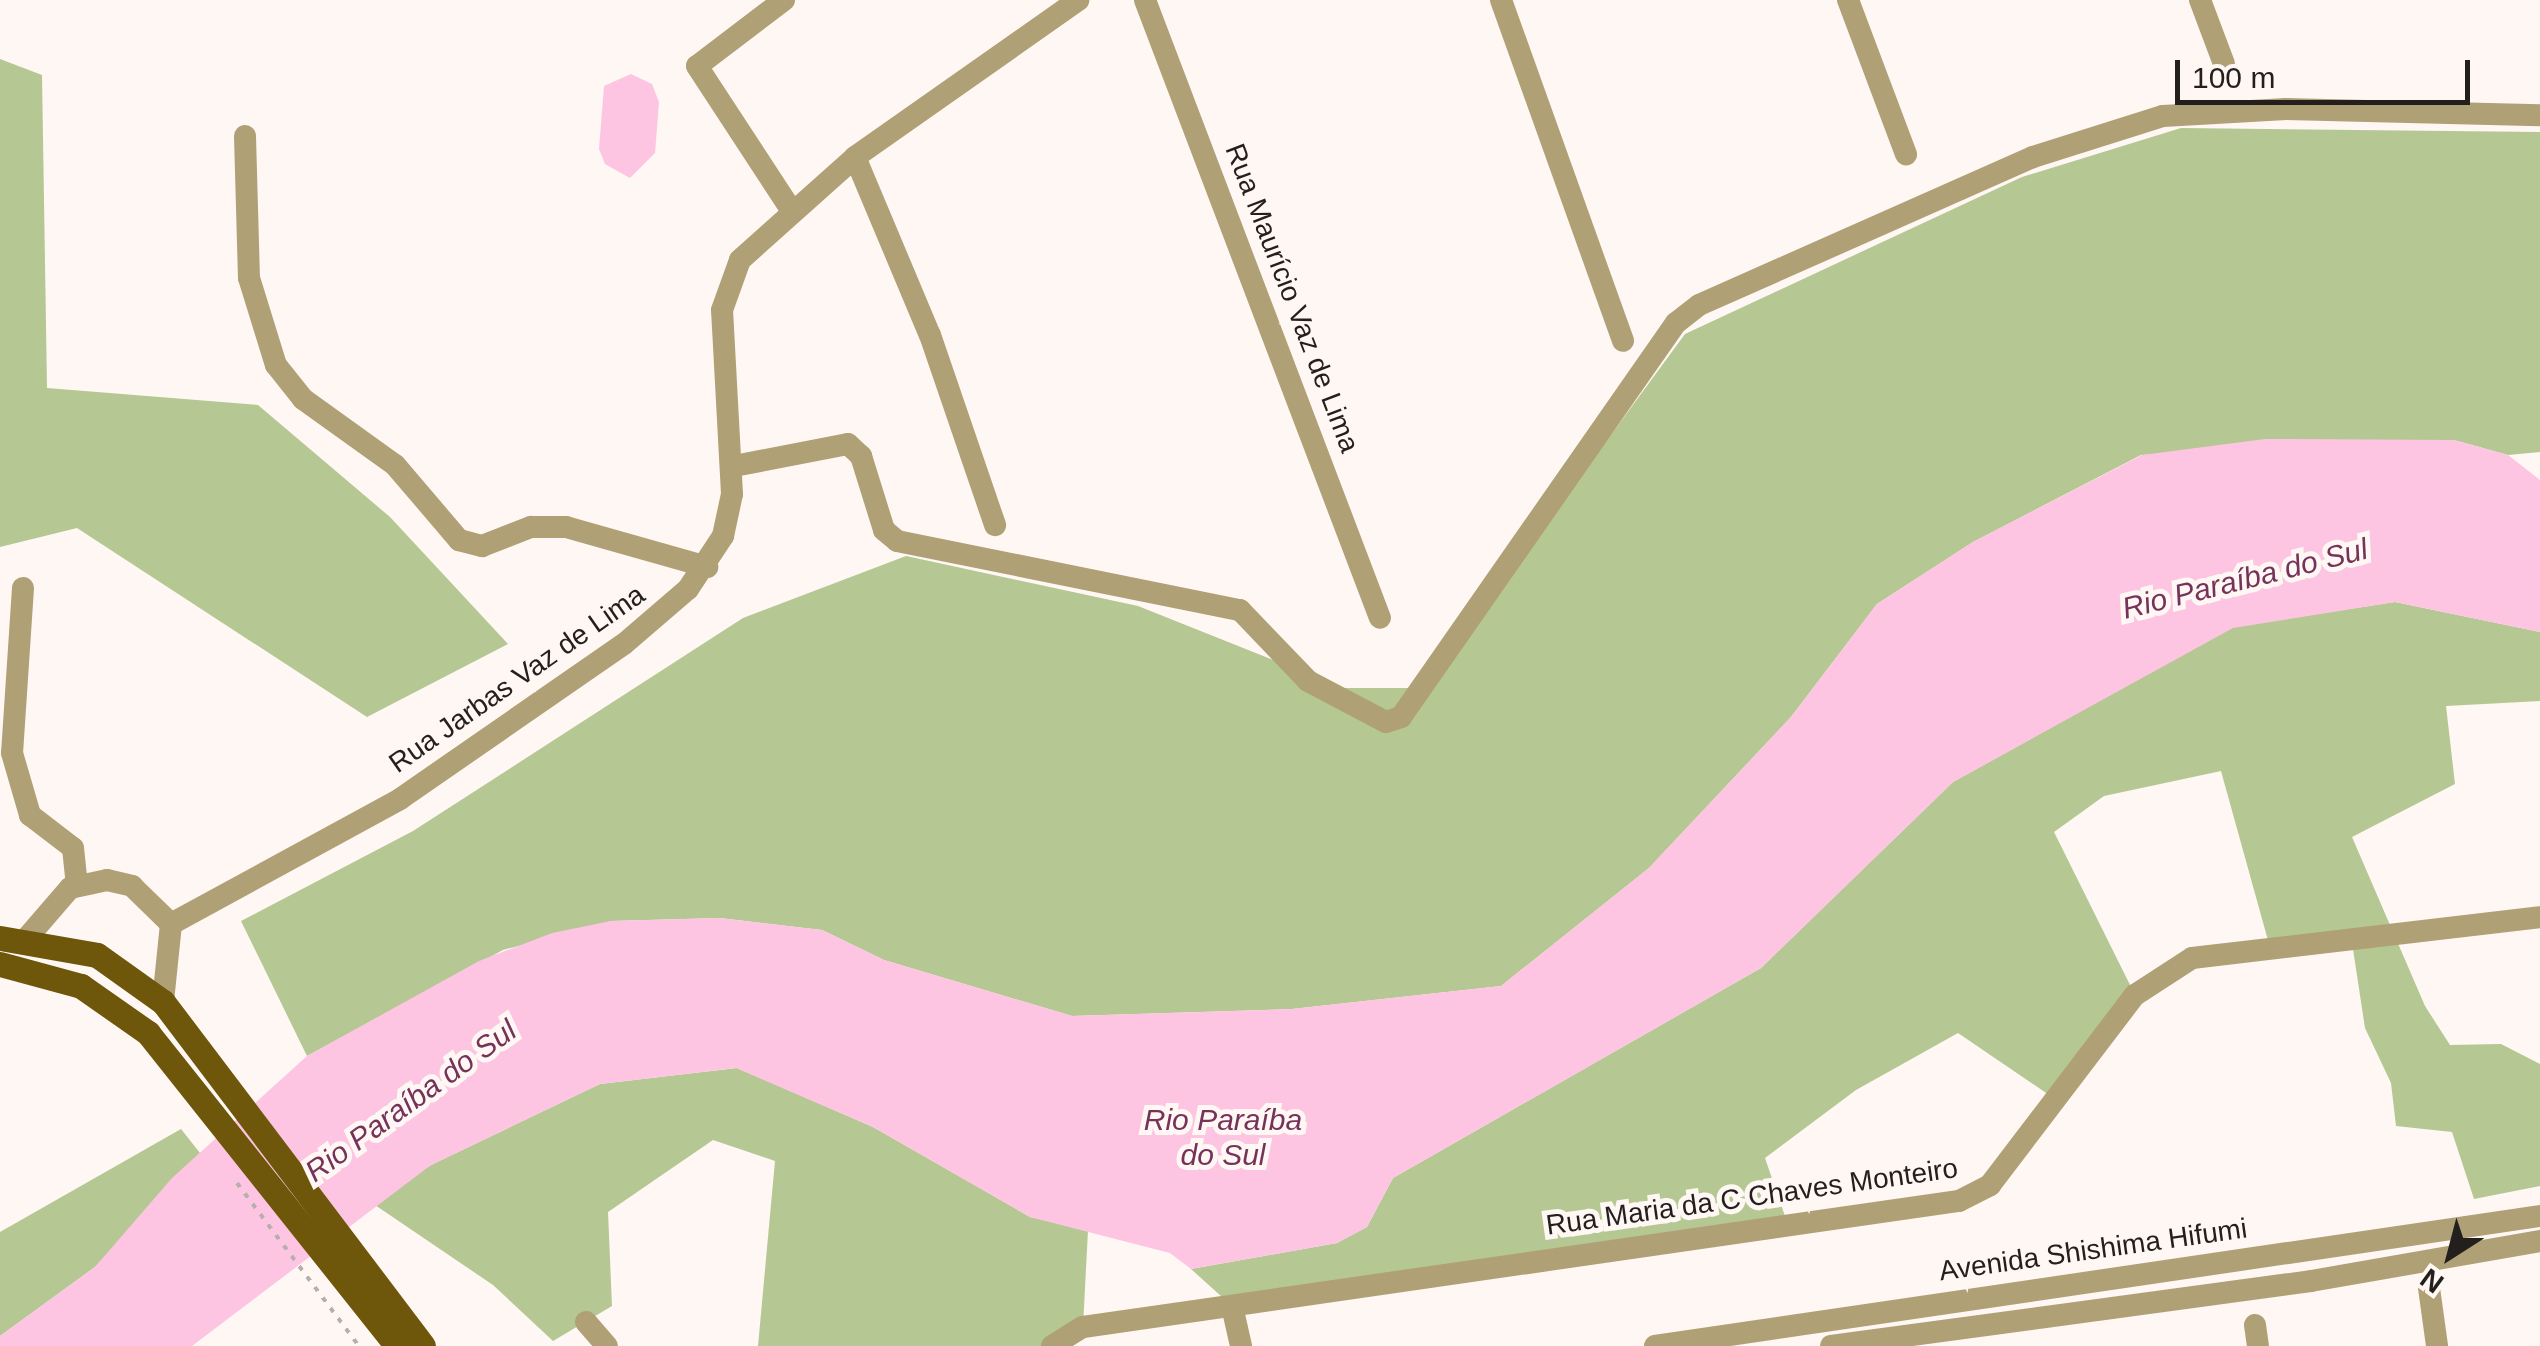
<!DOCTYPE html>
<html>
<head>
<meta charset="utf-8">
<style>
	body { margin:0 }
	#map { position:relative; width:2540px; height:1346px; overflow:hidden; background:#fef7f3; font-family:Arial,sans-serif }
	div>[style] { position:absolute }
	.forest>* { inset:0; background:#b5c792 }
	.water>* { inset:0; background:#fdc5e2 }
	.path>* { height:4px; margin-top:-2px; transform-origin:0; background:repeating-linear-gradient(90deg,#b6b0ad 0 5px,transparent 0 13px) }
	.minor>* { height:22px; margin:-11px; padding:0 11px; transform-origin:11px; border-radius:11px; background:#b0a076 }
	.major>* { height:25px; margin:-12.5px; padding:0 12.5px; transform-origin:12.5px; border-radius:12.5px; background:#6e560a }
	span { translate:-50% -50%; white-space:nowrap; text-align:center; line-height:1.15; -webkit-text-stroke:10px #fef7f3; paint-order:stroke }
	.street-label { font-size:28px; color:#221f1d }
	.water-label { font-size:30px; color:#75335a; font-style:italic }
	.north { position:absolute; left:2400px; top:1206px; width:100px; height:100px; -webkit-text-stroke:8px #fef7f3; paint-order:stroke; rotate:216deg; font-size:28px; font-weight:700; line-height:40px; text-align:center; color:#221f1d }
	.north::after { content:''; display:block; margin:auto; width:35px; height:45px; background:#221f1d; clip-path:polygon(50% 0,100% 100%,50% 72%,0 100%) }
	.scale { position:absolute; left:2175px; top:60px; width:295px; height:45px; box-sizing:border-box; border:5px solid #221f1d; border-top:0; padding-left:12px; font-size:30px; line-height:35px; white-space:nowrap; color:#221f1d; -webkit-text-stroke:8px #fef7f3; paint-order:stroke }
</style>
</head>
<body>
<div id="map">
	<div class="forest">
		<div style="clip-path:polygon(0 59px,42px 75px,47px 388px,258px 405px,390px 517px,508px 644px,367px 717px,77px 528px,0 547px)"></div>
		<div style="clip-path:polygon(2181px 128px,2540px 132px,2540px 452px,2508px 455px,2454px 440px,2141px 455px,1973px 542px,1877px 604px,1791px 717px,1649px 868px,1501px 986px,1292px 1009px,1072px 1016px,884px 960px,822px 930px,720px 918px,611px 921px,503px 950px,307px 1056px,241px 921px,413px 831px,743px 618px,906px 556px,1138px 606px,1343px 688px,1425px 688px,1685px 334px,2022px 177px)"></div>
		<div style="clip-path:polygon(2395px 602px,2540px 632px,2540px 701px,2446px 706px,2455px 784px,2352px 837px,2425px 1006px,2450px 1045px,2501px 1044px,2540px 1064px,2540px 1186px,2474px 1199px,2452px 1132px,2396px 1126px,2391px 1083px,2365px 1028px,2351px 936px,2269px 944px,2221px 771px,2104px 796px,2054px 832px,2135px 995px,2055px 1099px,1958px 1033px,1856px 1090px,1765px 1158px,1788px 1225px,1232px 1306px,1191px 1269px,1337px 1243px,1367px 1227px,1393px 1178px,1761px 968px,1953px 782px,2233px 627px)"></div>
		<div style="clip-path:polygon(737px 1068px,873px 1127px,1030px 1217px,1088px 1230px,1083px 1327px,1052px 1346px,758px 1346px,775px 1161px,713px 1140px,608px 1212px,612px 1306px,553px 1341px,493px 1285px,372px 1203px,431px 1165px,600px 1084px)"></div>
		<div style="clip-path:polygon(181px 1129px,200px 1153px,95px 1267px,0 1336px,0 1232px)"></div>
	</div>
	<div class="water">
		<div style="clip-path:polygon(631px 74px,652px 84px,659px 102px,655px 153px,630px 178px,605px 164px,599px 149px,604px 86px)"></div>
		<div style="clip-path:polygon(2265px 439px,2454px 440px,2508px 455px,2540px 480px,2540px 632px,2395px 602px,2233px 628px,1953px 782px,1761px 968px,1393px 1178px,1367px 1227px,1337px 1243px,1191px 1269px,1170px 1253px,1030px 1217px,873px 1127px,736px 1068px,600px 1084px,431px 1165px,192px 1346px,0 1346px,0 1336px,95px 1267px,172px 1178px,307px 1056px,479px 961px,552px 933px,611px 921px,720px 918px,822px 930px,884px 960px,1072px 1016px,1292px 1009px,1501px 986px,1649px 868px,1791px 717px,1877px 604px,1973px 542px,2142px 455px)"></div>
	</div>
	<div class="path">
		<div style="left:237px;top:1183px;width:204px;rotate:53.2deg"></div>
	</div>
	<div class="minor">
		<div style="left:784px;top:0;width:109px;rotate:142.8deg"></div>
		<div style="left:697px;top:66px;width:170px;rotate:56.8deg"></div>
		<div style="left:1145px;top:0;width:661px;rotate:69.18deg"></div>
		<div style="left:1501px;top:0;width:362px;rotate:70.3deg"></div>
		<div style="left:1848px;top:0;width:165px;rotate:69.4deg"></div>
		<div style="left:2200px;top:0;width:68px;rotate:69.4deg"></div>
		<div style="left:245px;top:136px;width:142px;rotate:88.4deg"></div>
		<div style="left:249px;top:278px;width:91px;rotate:72.8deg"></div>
		<div style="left:276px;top:365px;width:43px;rotate:51.5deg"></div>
		<div style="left:303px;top:399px;width:113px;rotate:35.7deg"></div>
		<div style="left:395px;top:465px;width:99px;rotate:49.5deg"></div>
		<div style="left:459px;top:540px;width:24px;rotate:15deg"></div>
		<div style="left:482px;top:546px;width:53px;rotate:-21.2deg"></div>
		<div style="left:531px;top:527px;width:35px"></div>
		<div style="left:566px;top:527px;width:147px;rotate:15.8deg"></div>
		<div style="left:855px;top:157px;width:193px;rotate:67.2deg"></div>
		<div style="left:930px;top:335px;width:201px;rotate:71.1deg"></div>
		<div style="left:734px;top:466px;width:116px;rotate:-10.9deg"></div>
		<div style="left:848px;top:444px;width:18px;rotate:43deg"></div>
		<div style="left:861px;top:456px;width:77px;rotate:72.7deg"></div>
		<div style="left:884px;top:530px;width:17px;rotate:40deg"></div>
		<div style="left:897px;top:541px;width:350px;rotate:11.4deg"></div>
		<div style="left:1240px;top:610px;width:98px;rotate:46.2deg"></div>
		<div style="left:1308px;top:681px;width:88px;rotate:27.7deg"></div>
		<div style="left:1386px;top:722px;width:16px;rotate:-18deg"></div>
		<div style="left:1401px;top:717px;width:480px;rotate:-55.1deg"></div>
		<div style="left:1676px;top:323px;width:29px;rotate:-38deg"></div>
		<div style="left:1699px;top:305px;width:365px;rotate:-23.9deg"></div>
		<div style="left:2033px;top:157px;width:136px;rotate:-17.5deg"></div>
		<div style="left:2163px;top:116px;width:123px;rotate:-3.3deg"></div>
		<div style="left:2286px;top:109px;width:254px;rotate:1.4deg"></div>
		<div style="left:23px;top:588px;width:165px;rotate:93.8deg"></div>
		<div style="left:12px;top:753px;width:65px;rotate:73.8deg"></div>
		<div style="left:30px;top:815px;width:54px;rotate:37.5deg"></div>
		<div style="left:73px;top:848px;width:37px;rotate:84deg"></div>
		<div style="left:171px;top:924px;width:261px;rotate:-28.6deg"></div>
		<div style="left:400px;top:799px;width:272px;rotate:-34.7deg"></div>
		<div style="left:624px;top:644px;width:84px;rotate:-40.7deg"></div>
		<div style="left:688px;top:589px;width:64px;rotate:-56.6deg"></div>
		<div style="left:723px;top:536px;width:43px;rotate:-77.9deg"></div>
		<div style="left:732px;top:494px;width:184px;rotate:-93.1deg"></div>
		<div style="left:722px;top:310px;width:53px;rotate:-70.2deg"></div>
		<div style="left:740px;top:260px;width:154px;rotate:-41.8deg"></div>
		<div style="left:855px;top:157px;width:273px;rotate:-35.1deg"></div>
		<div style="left:26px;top:939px;width:67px;rotate:-49.2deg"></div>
		<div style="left:70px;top:888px;width:38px;rotate:-12deg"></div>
		<div style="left:107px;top:880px;width:26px;rotate:13deg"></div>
		<div style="left:132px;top:886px;width:54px;rotate:44.3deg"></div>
		<div style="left:171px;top:924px;width:78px;rotate:95.9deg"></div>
		<div style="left:2429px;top:1288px;width:59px;rotate:82.1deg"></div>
		<div style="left:1232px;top:1306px;width:41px;rotate:77.3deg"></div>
		<div style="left:586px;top:1322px;width:32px;rotate:49deg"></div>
		<div style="left:2255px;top:1325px;width:21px;rotate:82deg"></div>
		<div style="left:1052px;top:1346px;width:36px;rotate:-32deg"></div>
		<div style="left:1083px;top:1327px;width:885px;rotate:-8.19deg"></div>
		<div style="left:1959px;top:1201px;width:35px;rotate:-27deg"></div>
		<div style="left:1990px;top:1185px;width:239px;rotate:-52.7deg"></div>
		<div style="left:2135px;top:995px;width:68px;rotate:-33deg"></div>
		<div style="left:2192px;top:958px;width:350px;rotate:-6.7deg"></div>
		<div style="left:1655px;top:1346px;width:894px;rotate:-8.36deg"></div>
		<div style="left:1831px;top:1346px;width:484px;rotate:-7.7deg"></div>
		<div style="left:2311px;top:1281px;width:232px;rotate:-9.9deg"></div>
	</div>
	<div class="major">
		<div style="left:0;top:938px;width:98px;rotate:9.9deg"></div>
		<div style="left:97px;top:955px;width:81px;rotate:35.5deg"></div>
		<div style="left:163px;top:1002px;width:431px;rotate:52.9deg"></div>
		<div style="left:0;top:964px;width:84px;rotate:15.2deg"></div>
		<div style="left:81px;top:986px;width:82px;rotate:35deg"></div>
		<div style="left:148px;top:1033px;width:400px;rotate:51.5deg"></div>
	</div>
	<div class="street-label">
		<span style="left:1292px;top:298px;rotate:69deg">Rua Maurício Vaz de Lima</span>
		<span style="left:517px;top:679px;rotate:-35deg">Rua Jarbas Vaz de Lima</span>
		<span style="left:1752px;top:1197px;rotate:-8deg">Rua Maria da C Chaves Monteiro</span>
		<span style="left:2093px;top:1250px;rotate:-8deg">Avenida Shishima Hifumi</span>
	</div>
	<div class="water-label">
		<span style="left:2245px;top:579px;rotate:-14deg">Rio Paraíba do Sul</span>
		<span style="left:411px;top:1101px;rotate:-36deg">Rio Paraíba do Sul</span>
		<span style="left:1223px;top:1137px">Rio Paraíba<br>do Sul</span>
	</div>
	<div class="north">N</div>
	<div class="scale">100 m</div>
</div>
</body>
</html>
